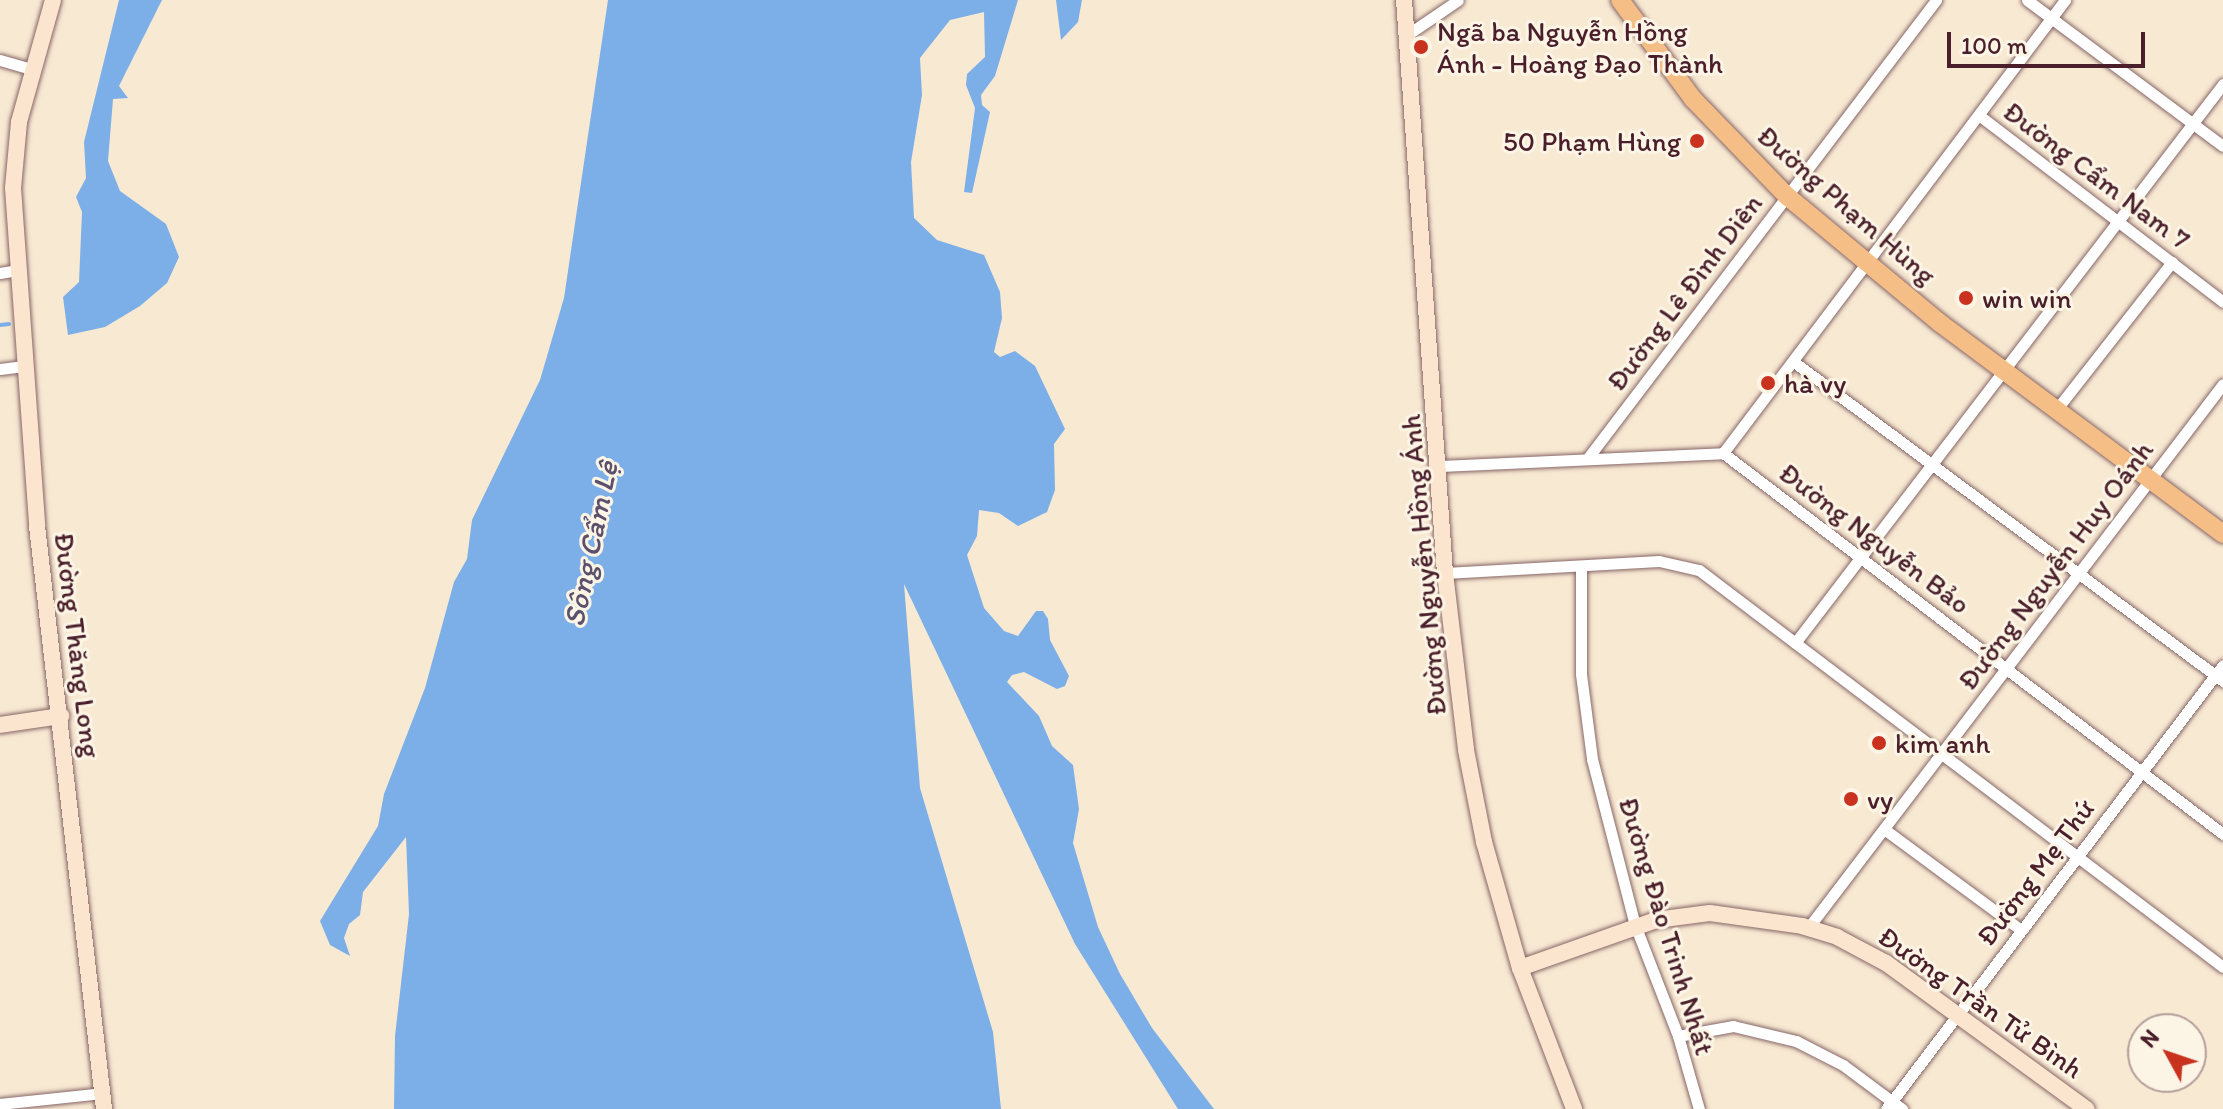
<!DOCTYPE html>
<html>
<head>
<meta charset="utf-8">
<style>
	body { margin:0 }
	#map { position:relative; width:2223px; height:1109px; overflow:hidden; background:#f8e9d3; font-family:Itim,sans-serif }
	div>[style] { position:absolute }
	.water>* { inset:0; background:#7caee8 }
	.stream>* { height:4px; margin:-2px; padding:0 2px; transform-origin:2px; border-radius:2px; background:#7caee8 }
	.roads { filter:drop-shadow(0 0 2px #876666) drop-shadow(0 0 2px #876666) }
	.street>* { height:11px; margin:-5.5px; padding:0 5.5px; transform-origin:5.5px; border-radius:5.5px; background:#fff }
	.secondary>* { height:16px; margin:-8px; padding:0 8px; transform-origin:8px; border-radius:8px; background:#fbe5cf }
	.primary>* { height:18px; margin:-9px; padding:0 9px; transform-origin:9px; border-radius:9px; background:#f6be87 }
	.dots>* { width:22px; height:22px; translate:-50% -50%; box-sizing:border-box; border:4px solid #fcf5e5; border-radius:50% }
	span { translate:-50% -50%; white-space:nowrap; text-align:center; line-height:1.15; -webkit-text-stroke:6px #fcf5e5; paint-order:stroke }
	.poi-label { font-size:28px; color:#4a1f2b }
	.left { translate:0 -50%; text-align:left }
	.right { translate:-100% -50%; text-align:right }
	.street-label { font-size:28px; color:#4a1f2b }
	.water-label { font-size:30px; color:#5c516d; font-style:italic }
	.north { position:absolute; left:2127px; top:1013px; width:80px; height:80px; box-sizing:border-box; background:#fcf5e5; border:2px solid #b59f9b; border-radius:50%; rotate:310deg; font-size:22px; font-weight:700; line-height:32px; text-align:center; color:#4a1f2b }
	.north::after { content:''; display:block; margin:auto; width:28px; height:36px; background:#c8321e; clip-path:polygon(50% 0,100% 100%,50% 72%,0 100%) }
	.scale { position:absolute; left:1947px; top:32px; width:198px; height:36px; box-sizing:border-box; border:4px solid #4a1f2b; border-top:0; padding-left:10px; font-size:24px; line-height:28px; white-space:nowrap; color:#4a1f2b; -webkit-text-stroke:6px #fcf5e5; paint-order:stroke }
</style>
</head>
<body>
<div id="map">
	<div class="water">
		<div style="clip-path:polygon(119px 0,162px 0,119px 86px,128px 98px,113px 99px,108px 161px,120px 191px,166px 224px,179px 257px,167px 283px,140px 306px,105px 327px,68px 335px,63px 297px,79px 282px,82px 212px,76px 197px,86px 178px,84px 142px)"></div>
		<div style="clip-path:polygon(608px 0,1018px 0,995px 76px,981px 95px,982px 105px,990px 112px,972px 193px,964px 192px,975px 108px,966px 85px,967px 74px,985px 57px,984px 12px,950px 20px,920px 58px,922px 95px,911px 162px,914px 218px,937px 240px,984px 255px,1000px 292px,1002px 318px,994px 352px,1000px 357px,1015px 351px,1035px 366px,1065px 429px,1054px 444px,1055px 490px,1047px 512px,1018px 526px,999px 513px,979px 510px,977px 536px,967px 555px,984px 608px,1004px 631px,1018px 636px,1036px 611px,1043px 611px,1048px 619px,1050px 640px,1069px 676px,1065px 686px,1057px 689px,1024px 672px,1012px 675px,1007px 682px,1039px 716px,1052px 746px,1073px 765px,1079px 809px,1073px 843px,1098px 927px,1120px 974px,1152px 1028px,1214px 1109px,1178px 1109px,1075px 944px,904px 584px,920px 788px,993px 1032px,1001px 1109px,394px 1109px,395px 1036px,409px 914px,406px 837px,363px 892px,360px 915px,349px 924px,344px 938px,350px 956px,330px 945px,320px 921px,378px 826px,384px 794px,425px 688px,454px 582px,467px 559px,472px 520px,540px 380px,564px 298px)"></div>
		<div style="clip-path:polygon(1056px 0,1082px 0,1078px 22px,1061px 40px)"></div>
	</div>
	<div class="stream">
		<div style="left:0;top:325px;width:9px;rotate:-6deg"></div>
	</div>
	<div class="roads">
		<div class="street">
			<div style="left:2027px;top:0;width:244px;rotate:36.7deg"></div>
			<div style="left:1404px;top:37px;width:65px;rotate:-34.4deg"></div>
			<div style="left:0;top:60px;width:33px;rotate:16deg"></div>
			<div style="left:1980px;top:116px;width:306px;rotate:37.4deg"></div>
			<div style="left:0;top:273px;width:17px;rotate:-10deg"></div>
			<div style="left:1794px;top:362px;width:535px;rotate:36.63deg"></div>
			<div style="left:0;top:369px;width:24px;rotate:-7deg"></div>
			<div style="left:2056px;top:410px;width:188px;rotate:-51.9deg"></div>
			<div style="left:1723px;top:453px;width:568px;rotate:-52.95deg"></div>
			<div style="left:1587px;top:459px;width:577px;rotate:-52.75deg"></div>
			<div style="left:1440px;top:466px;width:283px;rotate:-2.6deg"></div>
			<div style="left:1723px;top:453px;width:629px;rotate:37.31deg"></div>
			<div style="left:1581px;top:566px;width:108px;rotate:90deg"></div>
			<div style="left:1581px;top:674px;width:86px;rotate:82.6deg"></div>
			<div style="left:1592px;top:759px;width:171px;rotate:75.5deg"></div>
			<div style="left:1635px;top:925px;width:119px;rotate:68.8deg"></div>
			<div style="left:1678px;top:1036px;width:76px;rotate:74deg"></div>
			<div style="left:1445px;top:573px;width:214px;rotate:-3.2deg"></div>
			<div style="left:1659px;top:561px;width:41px;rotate:12.7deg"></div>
			<div style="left:1699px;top:570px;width:657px;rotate:37.15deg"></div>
			<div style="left:1795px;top:643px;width:704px;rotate:-52.56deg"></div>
			<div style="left:1884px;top:829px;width:170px;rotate:36.4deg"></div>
			<div style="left:1808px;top:928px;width:684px;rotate:-52.66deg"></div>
			<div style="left:1678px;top:1036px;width:56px;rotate:-10.3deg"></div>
			<div style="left:1733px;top:1026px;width:65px;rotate:13.4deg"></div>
			<div style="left:1796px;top:1041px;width:53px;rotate:27.1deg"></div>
			<div style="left:1843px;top:1065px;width:74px;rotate:36.7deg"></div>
			<div style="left:0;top:1104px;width:104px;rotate:-6.1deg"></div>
			<div style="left:1886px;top:1109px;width:557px;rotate:-52.8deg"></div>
		</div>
		<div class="secondary">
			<div style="left:53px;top:0;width:127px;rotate:105.6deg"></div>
			<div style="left:19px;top:122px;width:66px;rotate:95.2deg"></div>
			<div style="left:13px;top:188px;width:339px;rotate:85.9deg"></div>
			<div style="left:37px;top:526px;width:587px;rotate:83.44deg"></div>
			<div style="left:1404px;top:0;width:574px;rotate:85.91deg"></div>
			<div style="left:1445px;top:573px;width:178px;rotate:83.2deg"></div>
			<div style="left:1466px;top:750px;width:94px;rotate:78.9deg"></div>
			<div style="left:1484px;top:842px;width:131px;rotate:74.1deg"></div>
			<div style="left:1520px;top:968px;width:151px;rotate:69deg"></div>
			<div style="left:0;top:725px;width:62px;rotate:-8.4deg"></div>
			<div style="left:1520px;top:968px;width:144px;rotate:-19.4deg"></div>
			<div style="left:1656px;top:920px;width:54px;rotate:-7.4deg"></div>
			<div style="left:1710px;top:913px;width:93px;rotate:8deg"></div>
			<div style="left:1802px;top:926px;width:37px;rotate:17deg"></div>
			<div style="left:1837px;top:937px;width:55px;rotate:28deg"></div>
			<div style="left:1886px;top:963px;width:248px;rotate:36.1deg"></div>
		</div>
		<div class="primary">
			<div style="left:1620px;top:0;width:123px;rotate:53.6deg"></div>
			<div style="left:1693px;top:99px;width:135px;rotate:45.9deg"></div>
			<div style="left:1787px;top:196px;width:199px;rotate:39.7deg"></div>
			<div style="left:1940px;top:323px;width:353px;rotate:36.7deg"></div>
		</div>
	</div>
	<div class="dots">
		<div style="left:1421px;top:47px;background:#c8321e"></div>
		<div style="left:1697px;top:141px;background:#c8321e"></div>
		<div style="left:1966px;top:298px;background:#c8321e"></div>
		<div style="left:1768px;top:383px;background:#c8321e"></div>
		<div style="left:1879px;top:743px;background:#c8321e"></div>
		<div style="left:1851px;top:799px;background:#c8321e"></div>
	</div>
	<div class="poi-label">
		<span class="left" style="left:1437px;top:47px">Ngã ba Nguyễn Hồng<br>Ánh - Hoàng Đạo Thành</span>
		<span class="right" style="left:1681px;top:141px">50 Phạm Hùng</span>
		<span class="left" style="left:1982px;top:298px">win win</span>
		<span class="left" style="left:1784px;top:383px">hà vy</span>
		<span class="left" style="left:1895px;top:743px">kim anh</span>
		<span class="left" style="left:1867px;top:799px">vy</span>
	</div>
	<div class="street-label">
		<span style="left:2097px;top:175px;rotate:37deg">Đường Cẩm Nam 7</span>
		<span style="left:1847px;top:205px;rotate:41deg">Đường Phạm Hùng</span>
		<span style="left:1684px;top:292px;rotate:-53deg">Đường Lê Đình Diên</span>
		<span style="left:1875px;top:538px;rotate:37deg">Đường Nguyễn Bảo</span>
		<span style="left:1423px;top:565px;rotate:-95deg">Đường Nguyễn Hồng Ánh</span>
		<span style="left:2055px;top:565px;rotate:-53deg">Đường Nguyễn Huy Oánh</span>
		<span style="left:78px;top:645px;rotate:83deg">Đường Thăng Long</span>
		<span style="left:2035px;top:872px;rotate:-53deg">Đường Mẹ Thứ</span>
		<span style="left:1667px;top:926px;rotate:73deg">Đường Đào Trinh Nhất</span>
		<span style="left:1981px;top:1002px;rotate:35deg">Đường Trần Tử Bình</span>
	</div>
	<div class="water-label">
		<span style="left:591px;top:544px;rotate:-78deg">Sông Cẩm Lệ</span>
	</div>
	<div class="north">N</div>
	<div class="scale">100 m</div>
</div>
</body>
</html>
